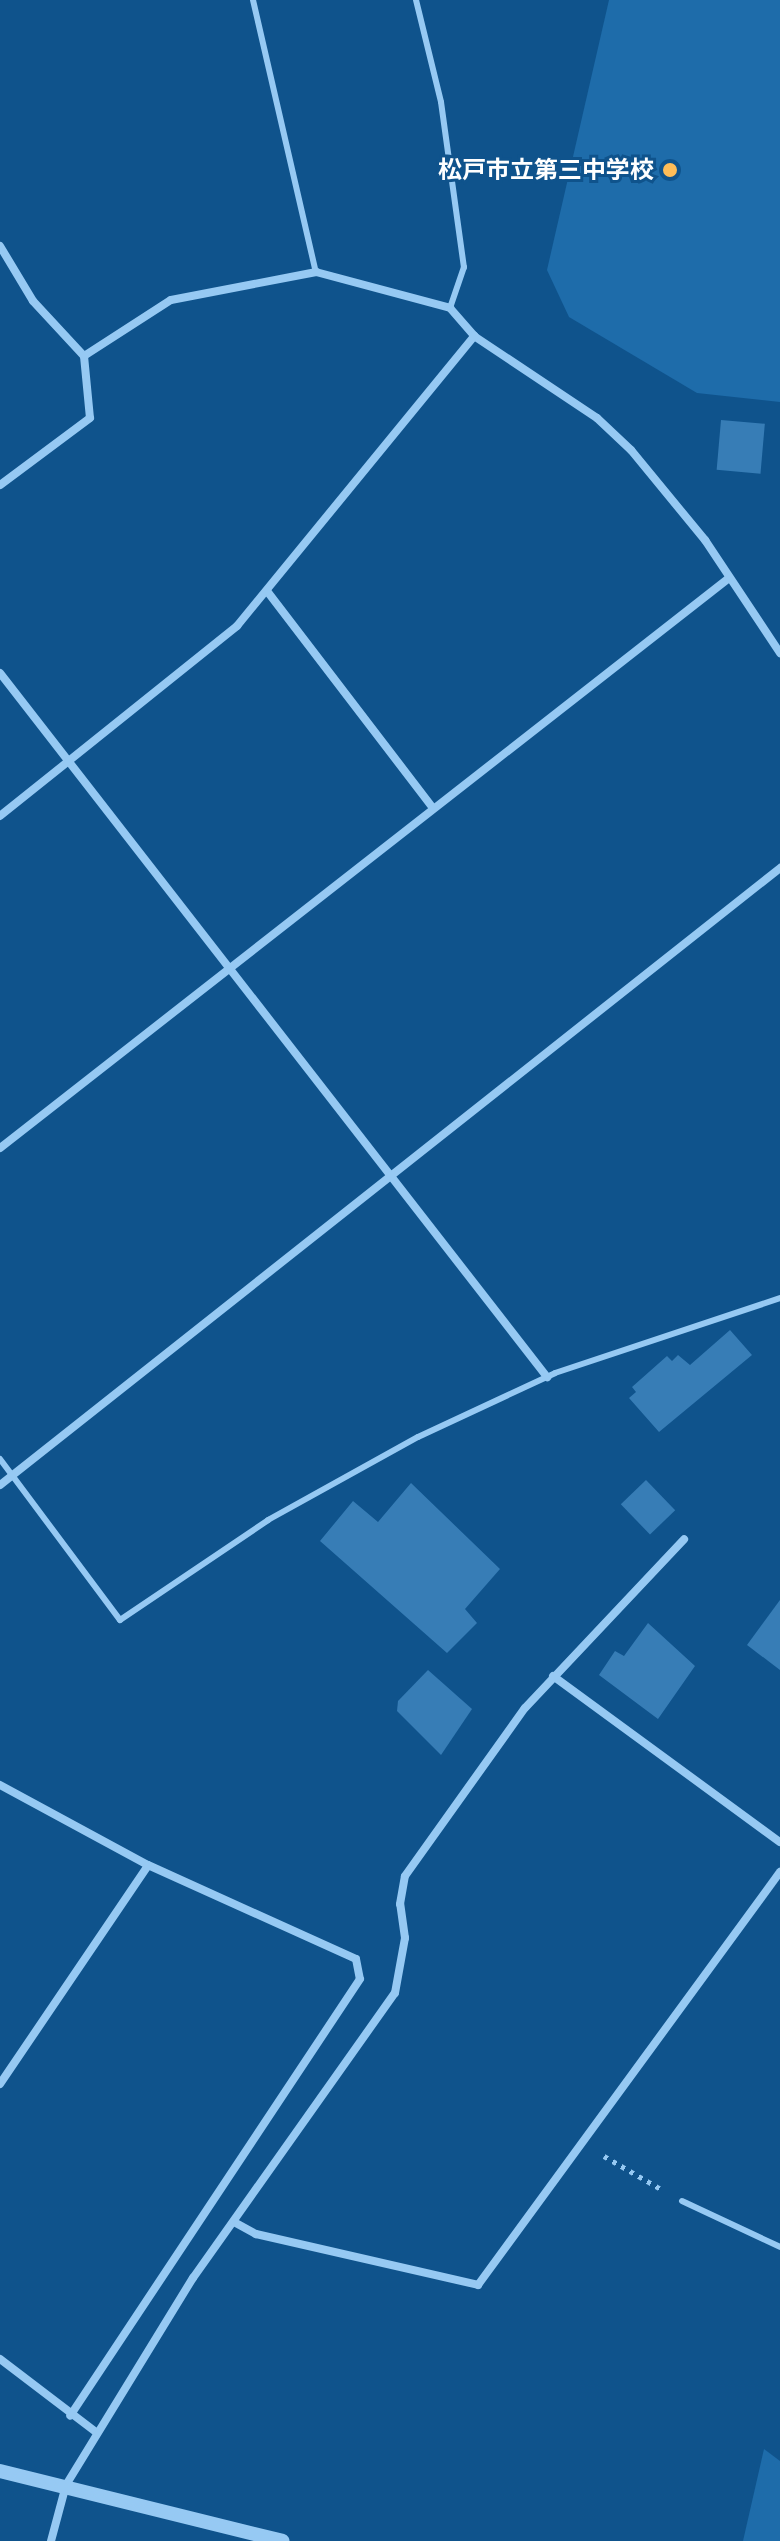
<!DOCTYPE html>
<html>
<head>
<meta charset="utf-8">
<style>
	body { margin:0 }
	#map { position:relative; width:780px; height:2541px; overflow:hidden; background:#0f538c; font-family:"Titillium Web","Noto Sans JP",sans-serif }
	div>[style] { position:absolute }
	.green>* { inset:0; background:#1e6caa }
	.building>* { inset:0; background:#377db6; transform-origin:0 0 }
	.path>* { height:5px; margin-top:-2.5px; transform-origin:0; background:repeating-linear-gradient(90deg,#96c9f3 0 4px,transparent 0 10px) }
	.service>* { height:6px; margin:-3px; padding:0 3px; transform-origin:3px; border-radius:3px; background:#96c9f3 }
	.minor>* { height:8px; margin:-4px; padding:0 4px; transform-origin:4px; border-radius:4px; background:#96c9f3 }
	.tertiary>* { height:14px; margin:-7px; padding:0 7px; transform-origin:7px; border-radius:7px; background:#96c9f3 }
	.dots>* { width:22px; height:22px; translate:-50% -50%; box-sizing:border-box; border:4px solid #0f538c; border-radius:50% }
	span { translate:-50% -50%; white-space:nowrap; text-align:center; line-height:1.15; -webkit-text-stroke:6px #0f538c; paint-order:stroke }
	.poi-label { font-size:24px; color:#fff; font-weight:700 }
	.right { translate:-100% -50%; text-align:right }
</style>
</head>
<body>
<div id="map">
	<div class="green">
		<div style="clip-path:polygon(609px 0,780px 0,780px 402px,697px 393px,569px 317px,547px 270px)"></div>
		<div style="clip-path:polygon(764px 2449px,780px 2461px,780px 2541px,743px 2541px)"></div>
	</div>
	<div class="building">
		<div style="left:721px;top:420px;width:44px;height:50px;rotate:5deg"></div>
		<div style="clip-path:polygon(730px 1330px,752px 1355px,659px 1432px,629px 1398px,636px 1392px,632px 1387px,667px 1356px,672px 1361px,678px 1355px,690px 1365px)"></div>
		<div style="left:646px;top:1480px;width:42px;height:35px;rotate:46deg"></div>
		<div style="clip-path:polygon(411px 1483px,500px 1569px,465px 1609px,477px 1623px,447px 1653px,320px 1541px,353px 1501px,378px 1522px)"></div>
		<div style="clip-path:polygon(780px 1600px,780px 1670px,747px 1645px)"></div>
		<div style="clip-path:polygon(648px 1623px,695px 1666px,658px 1719px,599px 1675px,615px 1651px,624px 1656px)"></div>
		<div style="clip-path:polygon(428px 1670px,472px 1709px,441px 1755px,397px 1711px,398px 1701px)"></div>
	</div>
	<div class="path">
		<div style="left:604px;top:2156px;width:66px;rotate:30.1deg"></div>
	</div>
	<div class="service">
		<div style="left:253px;top:0;width:279px;rotate:77deg"></div>
		<div style="left:416px;top:0;width:105px;rotate:76.2deg"></div>
		<div style="left:441px;top:102px;width:167px;rotate:82.1deg"></div>
		<div style="left:464px;top:267px;width:43px;rotate:108.9deg"></div>
		<div style="left:0;top:1459px;width:201px;rotate:53.3deg"></div>
		<div style="left:120px;top:1620px;width:179px;rotate:-34deg"></div>
		<div style="left:268px;top:1520px;width:171px;rotate:-29deg"></div>
		<div style="left:418px;top:1437px;width:151px;rotate:-25deg"></div>
		<div style="left:555px;top:1373px;width:237px;rotate:-18.4deg"></div>
		<div style="left:682px;top:2201px;width:108px;rotate:25.1deg"></div>
	</div>
	<div class="minor">
		<div style="left:0;top:246px;width:64px;rotate:59deg"></div>
		<div style="left:33px;top:301px;width:75px;rotate:47.2deg"></div>
		<div style="left:84px;top:356px;width:62px;rotate:84.5deg"></div>
		<div style="left:90px;top:418px;width:112px;rotate:143.3deg"></div>
		<div style="left:84px;top:356px;width:103px;rotate:-32.8deg"></div>
		<div style="left:171px;top:300px;width:148px;rotate:-10.9deg"></div>
		<div style="left:316px;top:272px;width:139px;rotate:15deg"></div>
		<div style="left:450px;top:308px;width:37px;rotate:49deg"></div>
		<div style="left:474px;top:336px;width:148px;rotate:33.7deg"></div>
		<div style="left:597px;top:418px;width:47px;rotate:43.3deg"></div>
		<div style="left:631px;top:450px;width:117px;rotate:50.6deg"></div>
		<div style="left:705px;top:540px;width:136px;rotate:56.4deg"></div>
		<div style="left:267px;top:591px;width:273px;rotate:52.6deg"></div>
		<div style="left:0;top:673px;width:892px;rotate:52.15deg"></div>
		<div style="left:0;top:816px;width:304px;rotate:-38.7deg"></div>
		<div style="left:237px;top:626px;width:375px;rotate:-50.7deg"></div>
		<div style="left:0;top:1148px;width:925px;rotate:-38.02deg"></div>
		<div style="left:0;top:1485px;width:995px;rotate:-38.34deg"></div>
		<div style="left:553px;top:1676px;width:281px;rotate:36.2deg"></div>
		<div style="left:0;top:1785px;width:168px;rotate:28.4deg"></div>
		<div style="left:148px;top:1865px;width:228px;rotate:24.3deg"></div>
		<div style="left:356px;top:1959px;width:20px;rotate:79deg"></div>
		<div style="left:360px;top:1979px;width:524px;rotate:123.57deg"></div>
		<div style="left:0;top:2084px;width:264px;rotate:-55.9deg"></div>
		<div style="left:234px;top:2222px;width:25px;rotate:29deg"></div>
		<div style="left:256px;top:2234px;width:228px;rotate:12.9deg"></div>
		<div style="left:478px;top:2285px;width:512px;rotate:-53.82deg"></div>
		<div style="left:0;top:2359px;width:122px;rotate:37.3deg"></div>
		<div style="left:51px;top:2541px;width:58px;rotate:-75deg"></div>
		<div style="left:66px;top:2485px;width:243px;rotate:-58.5deg"></div>
		<div style="left:193px;top:2278px;width:349px;rotate:-54.7deg"></div>
		<div style="left:395px;top:1993px;width:56px;rotate:-79.7deg"></div>
		<div style="left:405px;top:1938px;width:34px;rotate:-98deg"></div>
		<div style="left:400px;top:1904px;width:28px;rotate:-80deg"></div>
		<div style="left:405px;top:1876px;width:206px;rotate:-54.5deg"></div>
		<div style="left:525px;top:1708px;width:232px;rotate:-46.7deg"></div>
	</div>
	<div class="tertiary">
		<div style="left:0;top:2471px;width:291px;rotate:13.9deg"></div>
	</div>
	<div class="dots">
		<div style="left:670px;top:170px;background:#ffbd58"></div>
	</div>
	<div class="poi-label">
		<span class="right" style="left:654px;top:170px">松戸市立第三中学校</span>
	</div>
</div>
</body>
</html>
